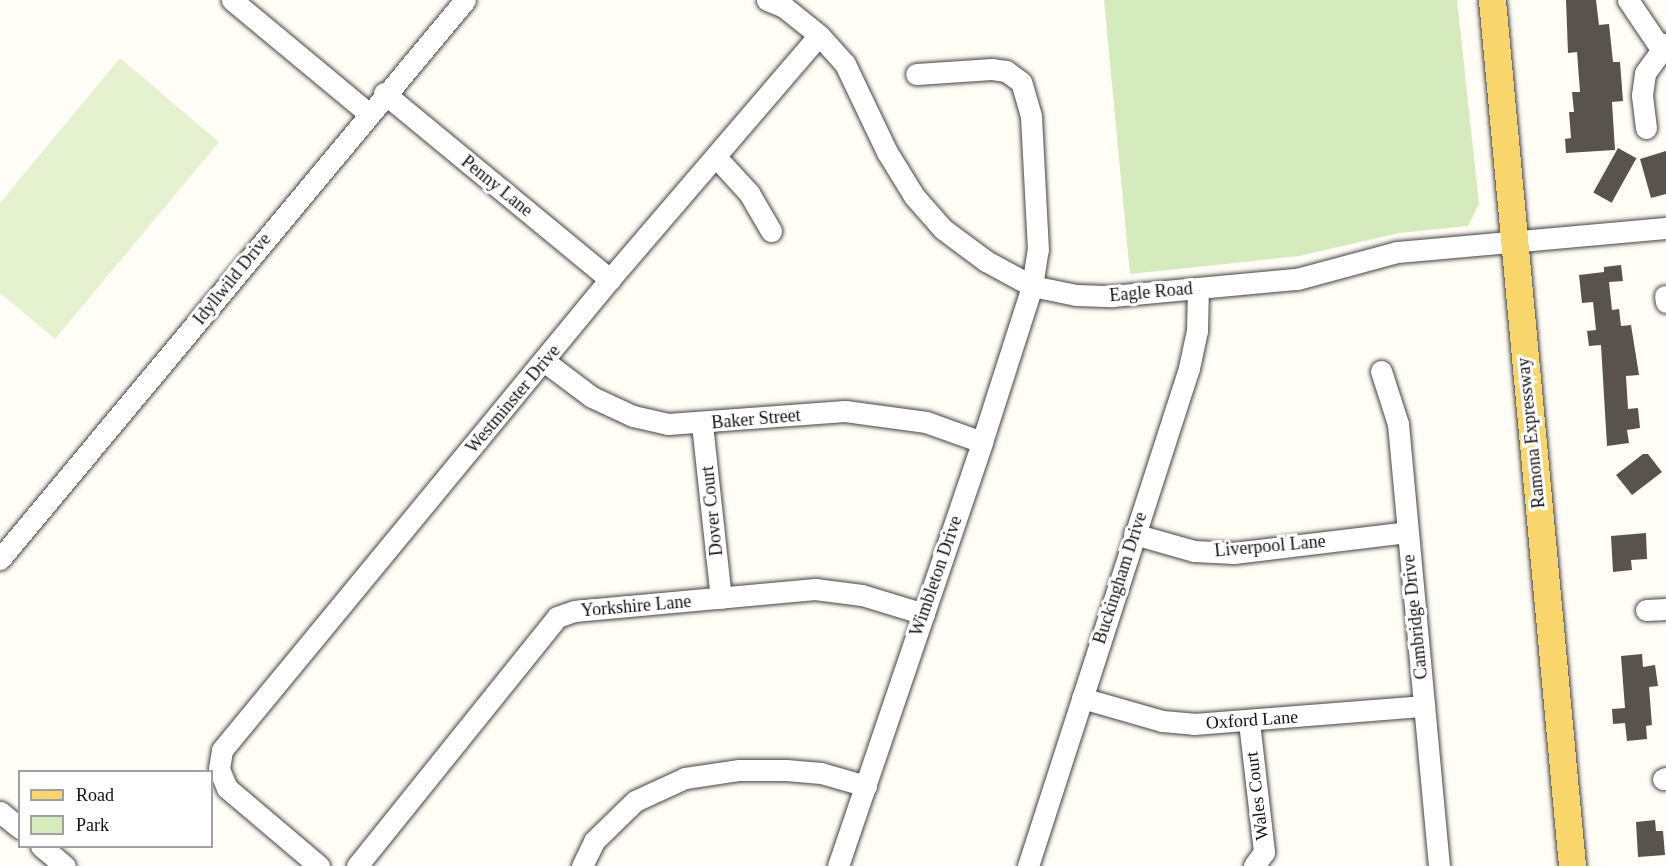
<!DOCTYPE html>
<html>
<head>
<meta charset="utf-8">
<style>
	body { margin:0 }
	#map { position:relative; width:1666px; height:866px; overflow:hidden; background:#fffdf5; font-family:"Times New Roman",serif }
	div>[style] { position:absolute }
	.green>* { inset:0; background:#d5ebbd }
	.pitch>* { inset:0; background:#e6f2cf }
	.building>* { inset:0; background:#5a524d; transform-origin:0 0 }
	.roads { filter:drop-shadow(0 0 2px #444) drop-shadow(0 0 2px #444) }
	.minor>* { height:21px; margin:-10.5px; padding:0 10.5px; transform-origin:10.5px; border-radius:10.5px; background:#fff }
	.major>* { height:27px; margin:-13.5px; padding:0 13.5px; transform-origin:13.5px; border-radius:13.5px; background:#f9d66b }
	span { translate:-50% -50%; white-space:nowrap; text-align:center; line-height:1.15; -webkit-text-stroke:6px #fff; paint-order:stroke }
	.street-label { font-size:18px; color:#111 }
	.legend { position:absolute; left:18px; top:770px; width:195px; height:78px; box-sizing:border-box; background:#fff; border:2px solid #a0a0a0; margin:0; padding:8px 10px; list-style:none; font-size:18px; color:#111 }
	.legend li { display:flex; align-items:center; gap:12px; height:30px }
	.legend b { width:30px; border:2px solid #a0a0a0 }
</style>
</head>
<body>
<div id="map">
	<div class="green">
		<div style="clip-path:polygon(1104px 0,1457px 0,1479px 204px,1468px 226px,1399px 233px,1299px 256px,1130px 274px)"></div>
	</div>
	<div class="pitch">
		<div style="clip-path:polygon(120px 58px,219px 142px,55px 339px,0 293px,0 203px)"></div>
	</div>
	<div class="building">
		<div style="clip-path:polygon(1566px 0,1596px 0,1599px 25px,1609px 24px,1613px 62px,1620px 62px,1623px 101px,1612px 102px,1615px 150px,1566px 153px,1565px 139px,1571px 138px,1569px 112px,1574px 112px,1572px 92px,1580px 92px,1577px 52px,1568px 53px)"></div>
		<div style="left:1618px;top:148px;width:21px;height:51px;rotate:29deg"></div>
		<div style="clip-path:polygon(1666px 151px,1666px 194px,1651px 198px,1640px 159px)"></div>
		<div style="clip-path:polygon(1621px 265px,1623px 281px,1609px 282px,1612px 310px,1619px 309px,1621px 326px,1631px 325px,1639px 375px,1626px 376px,1628px 409px,1638px 408px,1640px 428px,1627px 430px,1629px 443px,1607px 446px,1601px 345px,1589px 346px,1587px 331px,1596px 330px,1593px 302px,1582px 303px,1579px 275px,1604px 272px,1604px 267px)"></div>
		<div style="clip-path:polygon(1643px 454px,1648px 454px,1662px 472px,1632px 495px,1616px 475px)"></div>
		<div style="clip-path:polygon(1646px 533px,1647px 559px,1631px 560px,1632px 570px,1613px 572px,1611px 536px)"></div>
		<div style="clip-path:polygon(1642px 654px,1643px 667px,1655px 665px,1658px 686px,1649px 687px,1652px 725px,1646px 726px,1647px 739px,1627px 741px,1625px 723px,1613px 724px,1612px 709px,1625px 708px,1621px 656px)"></div>
		<div style="clip-path:polygon(1655px 820px,1656px 831px,1663px 831px,1665px 855px,1638px 857px,1636px 822px)"></div>
	</div>
	<div class="roads">
		<div class="minor">
			<div style="left:232px;top:0;width:177px;rotate:39.7deg"></div>
			<div style="left:767px;top:0;width:18px;rotate:22deg"></div>
			<div style="left:784px;top:7px;width:45px;rotate:38.7deg"></div>
			<div style="left:819px;top:35px;width:39px;rotate:48deg"></div>
			<div style="left:845px;top:64px;width:98px;rotate:64.5deg"></div>
			<div style="left:887px;top:152px;width:52px;rotate:58.5deg"></div>
			<div style="left:914px;top:196px;width:44px;rotate:48.7deg"></div>
			<div style="left:943px;top:229px;width:54px;rotate:36.7deg"></div>
			<div style="left:986px;top:261px;width:52px;rotate:28.5deg"></div>
			<div style="left:1032px;top:286px;width:45px;rotate:11.6deg"></div>
			<div style="left:1076px;top:295px;width:36px;rotate:2deg"></div>
			<div style="left:1112px;top:296px;width:186px;rotate:-5.3deg"></div>
			<div style="left:1297px;top:279px;width:104px;rotate:-15.1deg"></div>
			<div style="left:1397px;top:252px;width:270px;rotate:-5.1deg"></div>
			<div style="left:1628px;top:0;width:59px;rotate:56deg"></div>
			<div style="left:384px;top:93px;width:293px;rotate:39.5deg"></div>
			<div style="left:1646px;top:128px;width:33px;rotate:-97deg"></div>
			<div style="left:1642px;top:95px;width:22px;rotate:-82deg"></div>
			<div style="left:1645px;top:73px;width:36px;rotate:-54deg"></div>
			<div style="left:716px;top:157px;width:49px;rotate:47.5deg"></div>
			<div style="left:749px;top:193px;width:44px;rotate:59.9deg"></div>
			<div style="left:1665px;top:296px;width:6px;rotate:81deg"></div>
			<div style="left:544px;top:361px;width:60px;rotate:36.9deg"></div>
			<div style="left:592px;top:397px;width:45px;rotate:24.9deg"></div>
			<div style="left:633px;top:416px;width:36px;rotate:13deg"></div>
			<div style="left:668px;top:424px;width:177px;rotate:-4.2deg"></div>
			<div style="left:845px;top:411px;width:82px;rotate:7.7deg"></div>
			<div style="left:926px;top:422px;width:59px;rotate:19.7deg"></div>
			<div style="left:1381px;top:371px;width:56px;rotate:72.2deg"></div>
			<div style="left:1398px;top:424px;width:444px;rotate:84.7deg"></div>
			<div style="left:702px;top:424px;width:175px;rotate:83.8deg"></div>
			<div style="left:1134px;top:534px;width:62px;rotate:15.8deg"></div>
			<div style="left:1194px;top:551px;width:40px;rotate:2.9deg"></div>
			<div style="left:1234px;top:553px;width:174px;rotate:-6.9deg"></div>
			<div style="left:0;top:559px;width:727px;rotate:-50.24deg"></div>
			<div style="left:1646px;top:610px;width:20px;rotate:-3deg"></div>
			<div style="left:1082px;top:698px;width:83px;rotate:16deg"></div>
			<div style="left:1162px;top:721px;width:32px;rotate:5deg"></div>
			<div style="left:1194px;top:724px;width:231px;rotate:-4.5deg"></div>
			<div style="left:1249px;top:722px;width:131px;rotate:83.4deg"></div>
			<div style="left:1264px;top:852px;width:17px;rotate:126deg"></div>
			<div style="left:1663px;top:779px;width:3px;rotate:-18deg"></div>
			<div style="left:0;top:812px;width:26px;rotate:39deg"></div>
			<div style="left:41px;top:846px;width:31px;rotate:40deg"></div>
			<div style="left:319px;top:866px;width:121px;rotate:-139.7deg"></div>
			<div style="left:227px;top:788px;width:21px;rotate:-113deg"></div>
			<div style="left:219px;top:769px;width:19px;rotate:-81deg"></div>
			<div style="left:222px;top:750px;width:610px;rotate:-50.52deg"></div>
			<div style="left:610px;top:279px;width:321px;rotate:-49.4deg"></div>
			<div style="left:357px;top:866px;width:319px;rotate:-51.2deg"></div>
			<div style="left:557px;top:617px;width:18px;rotate:-19deg"></div>
			<div style="left:574px;top:611px;width:242px;rotate:-5.2deg"></div>
			<div style="left:815px;top:589px;width:47px;rotate:7.3deg"></div>
			<div style="left:862px;top:595px;width:65px;rotate:17deg"></div>
			<div style="left:582px;top:866px;width:28px;rotate:-64deg"></div>
			<div style="left:594px;top:841px;width:57px;rotate:-44.3deg"></div>
			<div style="left:635px;top:801px;width:55px;rotate:-24.7deg"></div>
			<div style="left:685px;top:778px;width:55px;rotate:-8.4deg"></div>
			<div style="left:739px;top:770px;width:47px"></div>
			<div style="left:786px;top:770px;width:35px;rotate:5deg"></div>
			<div style="left:821px;top:773px;width:47px;rotate:16.1deg"></div>
			<div style="left:838px;top:866px;width:448px;rotate:-71.2deg"></div>
			<div style="left:982px;top:442px;width:164px;rotate:-72.2deg"></div>
			<div style="left:1032px;top:286px;width:36px;rotate:-81deg"></div>
			<div style="left:1038px;top:250px;width:134px;rotate:-93deg"></div>
			<div style="left:1031px;top:116px;width:35px;rotate:-106deg"></div>
			<div style="left:1021px;top:82px;width:19px;rotate:-144deg"></div>
			<div style="left:1006px;top:71px;width:14px;rotate:-172deg"></div>
			<div style="left:992px;top:69px;width:76px;rotate:176.2deg"></div>
			<div style="left:1028px;top:866px;width:523px;rotate:-72.08deg"></div>
			<div style="left:1189px;top:368px;width:38px;rotate:-78deg"></div>
			<div style="left:1197px;top:331px;width:43px;rotate:-88.7deg"></div>
		</div>
		<div class="major">
			<div style="left:1492px;top:0;width:870px;rotate:84.72deg"></div>
		</div>
	</div>
	<div class="street-label">
		<span style="left:497px;top:186px;rotate:39deg">Penny Lane</span>
		<span style="left:232px;top:279px;rotate:-51deg">Idyllwild Drive</span>
		<span style="left:1151px;top:292px;rotate:-5deg">Eagle Road</span>
		<span style="left:513px;top:399px;rotate:-50deg">Westminster Drive</span>
		<span style="left:756px;top:419px;rotate:-5deg">Baker Street</span>
		<span style="left:1531px;top:433px;rotate:-96deg">Ramona Expressway</span>
		<span style="left:712px;top:511px;rotate:-96deg">Dover Court</span>
		<span style="left:1270px;top:546px;rotate:-5deg">Liverpool Lane</span>
		<span style="left:936px;top:576px;rotate:-71deg">Wimbleton Drive</span>
		<span style="left:1120px;top:578px;rotate:-72deg">Buckingham Drive</span>
		<span style="left:636px;top:606px;rotate:-5deg">Yorkshire Lane</span>
		<span style="left:1415px;top:617px;rotate:-96deg">Cambridge Drive</span>
		<span style="left:1252px;top:720px;rotate:-4deg">Oxford Lane</span>
		<span style="left:1257px;top:796px;rotate:-97deg">Wales Court</span>
	</div>
	<ul class="legend">
	<li><b style="height:8px;background:#f9d66b"></b>Road</li>
	<li><b style="height:16px;background:#d5ebbd"></b>Park</li>
	</ul>
</div>
</body>
</html>
